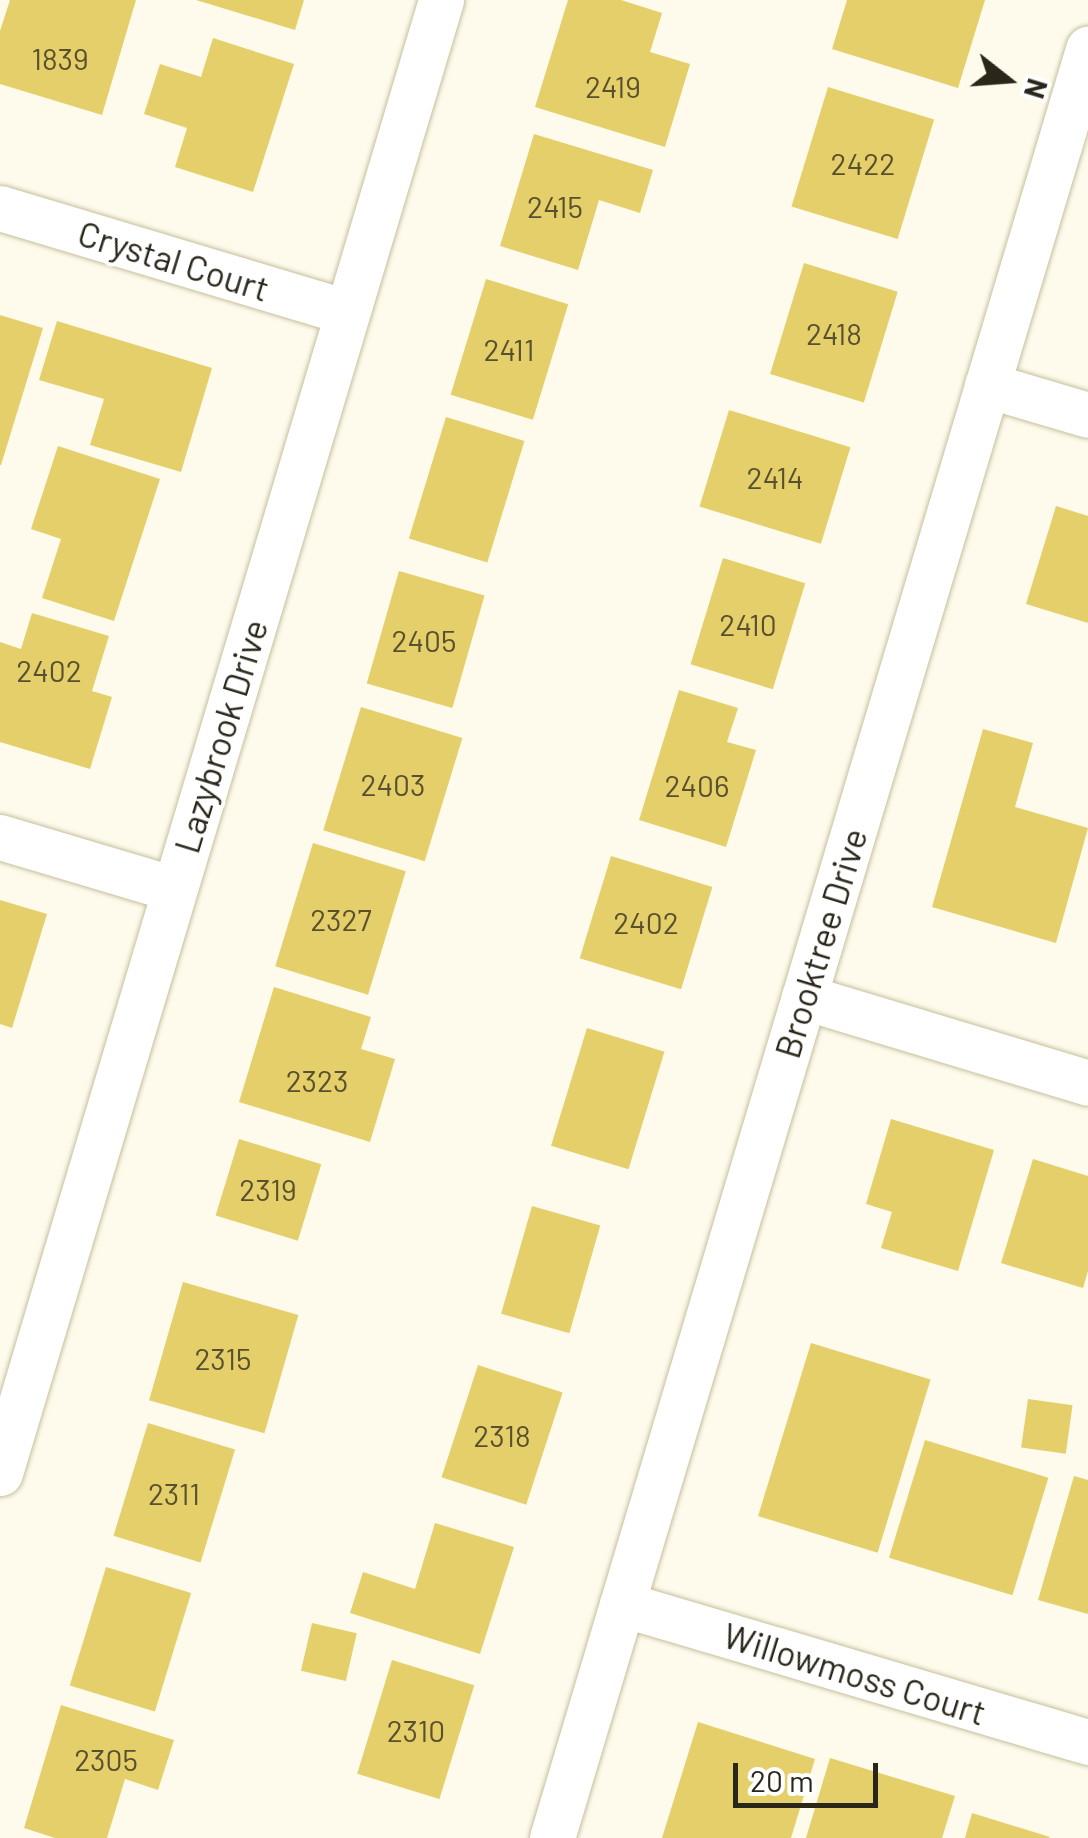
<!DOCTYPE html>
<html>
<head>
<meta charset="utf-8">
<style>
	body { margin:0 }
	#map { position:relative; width:1088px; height:1838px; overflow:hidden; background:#fefbed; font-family:Barlow,sans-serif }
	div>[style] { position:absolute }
	.building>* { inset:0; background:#e5cf6a; transform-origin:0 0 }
	.roads { filter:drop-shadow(0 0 2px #c6bf9c) drop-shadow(0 0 2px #c6bf9c) }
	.street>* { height:45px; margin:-22.5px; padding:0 22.5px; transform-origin:22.5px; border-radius:22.5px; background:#fff }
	span { translate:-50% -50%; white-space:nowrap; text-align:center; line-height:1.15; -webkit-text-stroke:8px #fff; paint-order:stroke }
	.number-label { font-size:30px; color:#59512e }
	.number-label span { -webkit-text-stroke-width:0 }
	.street-label { font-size:35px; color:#2a271a }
	.north { position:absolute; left:958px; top:30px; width:100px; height:100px; -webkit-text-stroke:8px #fff; paint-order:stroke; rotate:107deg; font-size:28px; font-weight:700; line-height:40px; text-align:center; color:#2a271a }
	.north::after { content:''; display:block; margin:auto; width:35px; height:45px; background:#2a271a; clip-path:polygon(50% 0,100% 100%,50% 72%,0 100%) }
	.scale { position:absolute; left:733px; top:1763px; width:145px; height:45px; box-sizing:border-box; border:5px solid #2a271a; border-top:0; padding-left:12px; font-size:30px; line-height:35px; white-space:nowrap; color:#2a271a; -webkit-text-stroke:8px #fff; paint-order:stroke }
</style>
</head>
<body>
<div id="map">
	<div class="building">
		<div style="clip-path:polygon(10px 0,136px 0,102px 115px,0 84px,0 31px)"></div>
		<div style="clip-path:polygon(196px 0,304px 0,295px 30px)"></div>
		<div style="clip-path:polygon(568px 0,621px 0,662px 13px,650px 52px,690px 64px,665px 147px,535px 107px)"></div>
		<div style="clip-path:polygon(847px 0,985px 0,958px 88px,832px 49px)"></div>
		<div style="clip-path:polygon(213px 38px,294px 64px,253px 192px,175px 167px,187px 128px,144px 114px,160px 64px,201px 77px)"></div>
		<div style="left:828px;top:87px;width:111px;height:125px;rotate:17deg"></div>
		<div style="clip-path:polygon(534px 134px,653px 170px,640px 213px,599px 200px,578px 270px,500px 246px)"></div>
		<div style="left:804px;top:263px;width:98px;height:116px;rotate:17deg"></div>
		<div style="left:486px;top:279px;width:86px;height:121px;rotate:17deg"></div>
		<div style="clip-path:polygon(0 315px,43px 328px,1px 465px,0 465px)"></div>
		<div style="clip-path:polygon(57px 321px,212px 368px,181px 472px,90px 445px,104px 399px,39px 380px)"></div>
		<div style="left:729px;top:410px;width:127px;height:101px;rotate:17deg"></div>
		<div style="left:446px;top:417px;width:82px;height:127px;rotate:17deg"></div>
		<div style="clip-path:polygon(58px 446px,160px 479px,114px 621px,42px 598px,61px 539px,31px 529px)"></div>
		<div style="clip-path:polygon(1056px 506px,1088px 516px,1088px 623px,1026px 604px)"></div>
		<div style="left:723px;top:558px;width:86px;height:111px;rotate:17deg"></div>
		<div style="left:399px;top:571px;width:89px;height:117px;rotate:16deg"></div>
		<div style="clip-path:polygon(32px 613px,109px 636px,92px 691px,112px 697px,90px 769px,0 742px,0 642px,21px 649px)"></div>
		<div style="clip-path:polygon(679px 690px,738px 708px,727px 742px,756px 750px,726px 847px,639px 820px)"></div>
		<div style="left:361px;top:707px;width:106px;height:129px;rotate:17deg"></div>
		<div style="clip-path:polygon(983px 729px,1033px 743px,1015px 807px,1088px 828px,1056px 943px,932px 907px)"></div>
		<div style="left:313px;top:843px;width:97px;height:129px;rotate:17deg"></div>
		<div style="left:611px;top:856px;width:106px;height:107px;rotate:17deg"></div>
		<div style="clip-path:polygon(0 900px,47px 914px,12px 1028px,0 1024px)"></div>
		<div style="clip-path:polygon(274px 987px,371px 1017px,361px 1049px,395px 1059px,370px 1142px,239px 1102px)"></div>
		<div style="left:587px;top:1028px;width:81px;height:123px;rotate:17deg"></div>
		<div style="clip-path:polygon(891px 1119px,994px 1150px,958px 1271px,881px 1248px,892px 1212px,866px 1204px)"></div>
		<div style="left:239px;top:1139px;width:86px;height:80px;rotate:17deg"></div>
		<div style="clip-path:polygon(1033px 1159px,1088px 1176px,1088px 1271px,1083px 1288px,1001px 1263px)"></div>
		<div style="left:532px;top:1206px;width:71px;height:112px;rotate:16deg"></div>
		<div style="left:183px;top:1282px;width:120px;height:123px;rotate:16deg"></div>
		<div style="left:811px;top:1343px;width:125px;height:181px;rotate:17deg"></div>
		<div style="left:478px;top:1365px;width:89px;height:118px;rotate:18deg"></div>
		<div style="left:1028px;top:1399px;width:45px;height:49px;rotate:8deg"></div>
		<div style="left:148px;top:1423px;width:91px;height:118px;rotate:17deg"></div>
		<div style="left:925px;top:1440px;width:129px;height:123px;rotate:17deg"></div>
		<div style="clip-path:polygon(1074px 1476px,1088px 1480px,1088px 1614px,1038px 1600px)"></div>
		<div style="clip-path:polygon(435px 1523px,514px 1547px,480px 1654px,350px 1613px,363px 1572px,415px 1589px)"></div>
		<div style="left:106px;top:1567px;width:89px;height:124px;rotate:17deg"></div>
		<div style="left:312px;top:1623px;width:46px;height:49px;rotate:13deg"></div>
		<div style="left:392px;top:1660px;width:86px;height:119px;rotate:17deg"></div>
		<div style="clip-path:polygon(61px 1705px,174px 1740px,158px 1790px,125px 1779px,107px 1838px,55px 1838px,24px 1828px)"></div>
		<div style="clip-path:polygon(698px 1722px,815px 1759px,791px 1838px,662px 1838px)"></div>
		<div style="clip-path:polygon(830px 1758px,955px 1796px,942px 1838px,806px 1838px)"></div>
		<div style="clip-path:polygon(972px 1813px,1050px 1837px,1049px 1838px,965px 1838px)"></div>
	</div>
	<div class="roads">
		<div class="street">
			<div style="left:0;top:208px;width:362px;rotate:16.7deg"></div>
			<div style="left:987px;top:385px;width:105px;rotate:16.5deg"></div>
			<div style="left:0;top:837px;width:182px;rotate:16.6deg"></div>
			<div style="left:804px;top:997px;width:297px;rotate:16.8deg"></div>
			<div style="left:0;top:1473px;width:1538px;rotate:-73.33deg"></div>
			<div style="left:622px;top:1604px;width:486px;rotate:16.5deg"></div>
			<div style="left:552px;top:1838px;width:1868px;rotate:-73.32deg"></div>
		</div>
	</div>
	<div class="number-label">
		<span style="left:60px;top:58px">1839</span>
		<span style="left:613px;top:86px">2419</span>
		<span style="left:863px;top:163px">2422</span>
		<span style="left:555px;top:206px">2415</span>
		<span style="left:834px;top:333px">2418</span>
		<span style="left:509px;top:349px">2411</span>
		<span style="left:775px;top:477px">2414</span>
		<span style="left:748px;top:624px">2410</span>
		<span style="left:424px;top:640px">2405</span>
		<span style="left:49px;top:670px">2402</span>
		<span style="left:393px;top:784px">2403</span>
		<span style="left:697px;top:785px">2406</span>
		<span style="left:341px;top:919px">2327</span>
		<span style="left:646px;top:922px">2402</span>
		<span style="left:317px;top:1080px">2323</span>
		<span style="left:268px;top:1189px">2319</span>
		<span style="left:223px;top:1358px">2315</span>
		<span style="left:502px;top:1435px">2318</span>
		<span style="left:174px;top:1493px">2311</span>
		<span style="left:416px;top:1730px">2310</span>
		<span style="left:106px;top:1759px">2305</span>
	</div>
	<div class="street-label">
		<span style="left:174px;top:260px;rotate:17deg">Crystal Court</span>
		<span style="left:220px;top:736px;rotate:-73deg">Lazybrook Drive</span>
		<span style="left:820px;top:943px;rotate:-73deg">Brooktree Drive</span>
		<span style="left:855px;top:1673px;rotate:17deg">Willowmoss Court</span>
	</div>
	<div class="north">N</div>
	<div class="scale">20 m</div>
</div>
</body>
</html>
